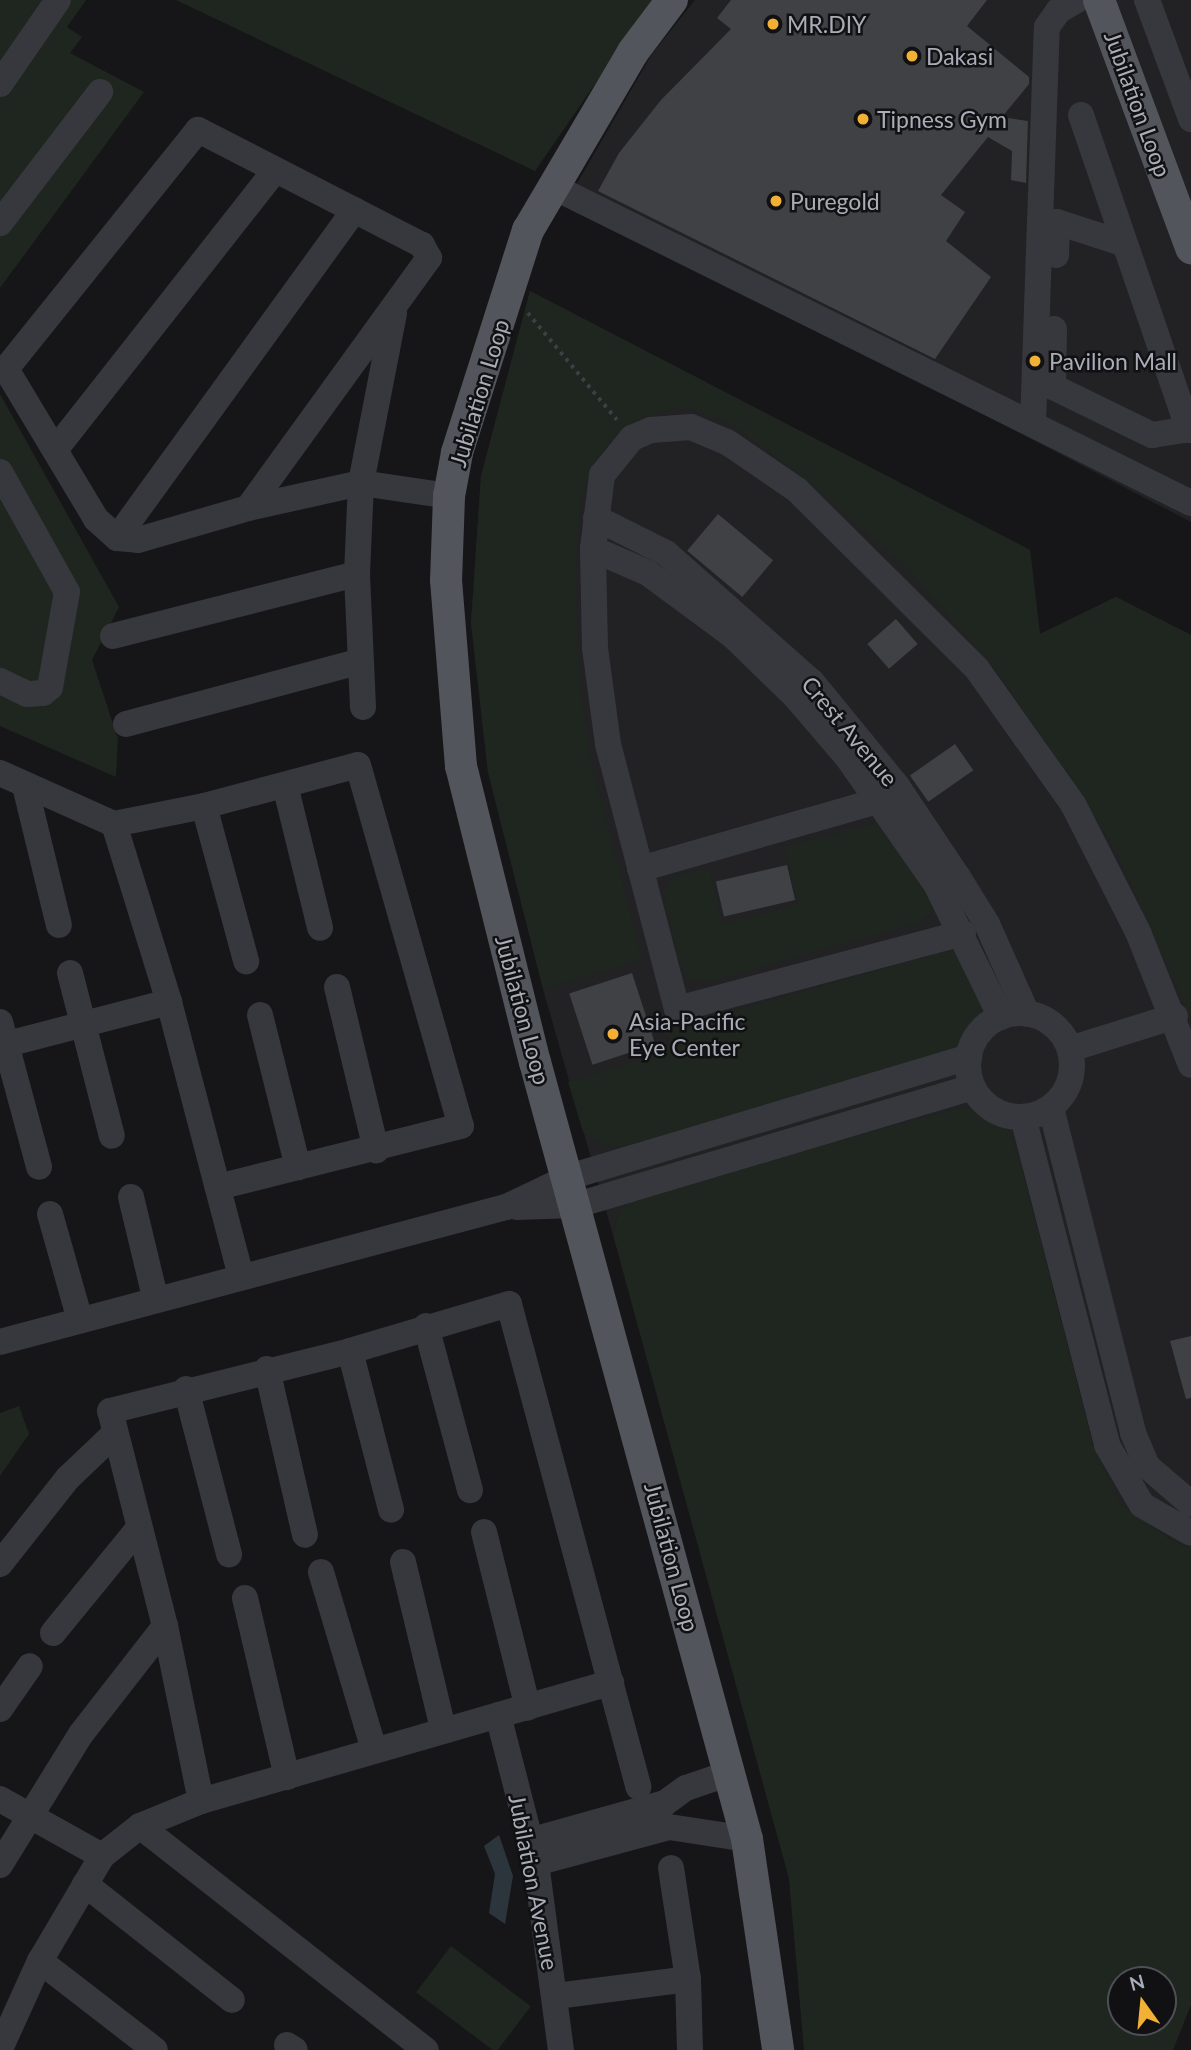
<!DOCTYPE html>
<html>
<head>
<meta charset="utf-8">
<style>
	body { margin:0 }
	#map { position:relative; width:1191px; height:2050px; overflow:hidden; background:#161618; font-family:Lato,sans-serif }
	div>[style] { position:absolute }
	.built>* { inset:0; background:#222225 }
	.green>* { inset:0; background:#1e261f; transform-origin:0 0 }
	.water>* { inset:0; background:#2c353c }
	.building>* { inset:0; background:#404145; transform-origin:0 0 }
	.path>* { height:3.5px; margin-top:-1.75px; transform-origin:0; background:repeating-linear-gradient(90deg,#3d3f44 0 3.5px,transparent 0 8.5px) }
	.minor>* { height:26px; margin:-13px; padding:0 13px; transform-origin:13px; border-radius:13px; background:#37383d }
	.minor>.ring { margin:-13px; padding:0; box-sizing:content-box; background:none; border:26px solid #37383d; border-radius:50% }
	.major>* { height:32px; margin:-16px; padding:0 16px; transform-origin:16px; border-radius:16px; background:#53555c }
	.dots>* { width:19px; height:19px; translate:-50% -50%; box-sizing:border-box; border:4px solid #111113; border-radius:50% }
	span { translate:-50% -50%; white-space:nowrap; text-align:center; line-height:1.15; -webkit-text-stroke:5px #111113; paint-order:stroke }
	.poi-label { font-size:23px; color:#a8adb8 }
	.left { translate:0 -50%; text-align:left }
	.street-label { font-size:23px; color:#a8adb8 }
	.north { position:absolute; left:1107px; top:1966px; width:70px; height:70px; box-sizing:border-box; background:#111113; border:2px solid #4d4f55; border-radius:50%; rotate:345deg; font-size:19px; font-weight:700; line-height:28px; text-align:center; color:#a8adb8 }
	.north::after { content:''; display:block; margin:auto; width:24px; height:32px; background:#f2b134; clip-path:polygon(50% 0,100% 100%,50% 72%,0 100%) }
</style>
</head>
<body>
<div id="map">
	<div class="built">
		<div style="clip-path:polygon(695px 0,1191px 0,1191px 522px,568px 199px,652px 54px)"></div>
		<div style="clip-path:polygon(530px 291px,1030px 550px,1040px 634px,1116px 597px,1191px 635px,1191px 1547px,1174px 1542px,1120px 1504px,1093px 1445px,1022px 1167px,617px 1217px,613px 1235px,543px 989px,488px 772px,471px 623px,481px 476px)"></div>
	</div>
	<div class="green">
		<div style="clip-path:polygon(0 0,86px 0,67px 27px,82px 37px,70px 53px,144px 92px,0 288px)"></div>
		<div style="clip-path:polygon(176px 0,653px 0,535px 171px)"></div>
		<div style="clip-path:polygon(530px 291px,1030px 550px,1040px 634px,1116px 597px,1191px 635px,1191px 1019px,1117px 852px,999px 674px,904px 565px,795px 471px,730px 423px,681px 406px,640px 419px,613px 439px,594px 462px,580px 502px,575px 579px,579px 671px,589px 754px,642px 960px,543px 989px,488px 772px,471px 623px,481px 476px)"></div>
		<div style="clip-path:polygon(0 394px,119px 607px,92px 660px,118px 739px,116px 777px,0 726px)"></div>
		<div style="clip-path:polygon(874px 824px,890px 827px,933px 900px,930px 913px,921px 922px,712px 981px,691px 982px,681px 965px,664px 902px,665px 889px,675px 876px,709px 868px,723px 925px,798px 904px,784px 847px)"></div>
		<div style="clip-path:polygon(942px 952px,958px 952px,985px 1011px,962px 1053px,633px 1148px,604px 1145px,583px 1132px,568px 1082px,670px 1051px,668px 1030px)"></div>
		<div style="clip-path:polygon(evenodd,966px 1106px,993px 1117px,1008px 1131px,1022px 1167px,1093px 1445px,1121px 1504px,1174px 1542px,1191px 1547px,1191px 2005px,1173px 2050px,804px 2050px,789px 1879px,613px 1235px,617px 1217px,631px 1198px,966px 1106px,1121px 1980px,1163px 1980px,1163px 2022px,1121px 2022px,1121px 1980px)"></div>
		<div style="clip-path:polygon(19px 1406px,29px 1434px,0 1476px,0 1413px)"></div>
		<div style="left:451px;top:1946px;width:100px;height:58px;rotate:37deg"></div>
	</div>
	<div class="water">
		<div style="clip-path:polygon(499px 1835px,513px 1876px,505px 1924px,489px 1913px,495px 1874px,484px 1846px)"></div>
	</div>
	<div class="building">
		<div style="clip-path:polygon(731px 0,987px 0,967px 26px,1029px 77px,1029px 84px,1002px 117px,1028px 121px,1026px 183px,1011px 180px,1012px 151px,988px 137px,941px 195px,965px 212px,946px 241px,991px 277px,935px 359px,598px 191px,619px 153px,661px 100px,731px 29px,717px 18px)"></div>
		<div style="left:718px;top:514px;width:72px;height:48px;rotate:40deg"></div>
		<div style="left:896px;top:619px;width:33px;height:38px;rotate:49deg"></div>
		<div style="left:955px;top:744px;width:32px;height:55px;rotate:55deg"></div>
		<div style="left:787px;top:865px;width:36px;height:73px;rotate:77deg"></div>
		<div style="left:632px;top:973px;width:75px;height:66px;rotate:72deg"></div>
		<div style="clip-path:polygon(1191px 1336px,1191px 1398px,1186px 1399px,1170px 1341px)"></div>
	</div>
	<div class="path">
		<div style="left:528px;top:313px;width:139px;rotate:50.2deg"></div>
	</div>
	<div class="minor">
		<div style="left:1147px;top:0;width:127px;rotate:69.7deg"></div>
		<div style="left:0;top:84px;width:102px;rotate:-55.4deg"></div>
		<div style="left:1081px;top:115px;width:333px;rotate:71.1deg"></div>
		<div style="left:552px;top:186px;width:713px;rotate:26.39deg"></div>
		<div style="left:0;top:223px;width:165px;rotate:-52.6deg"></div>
		<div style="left:1056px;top:255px;width:33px;rotate:-88deg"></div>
		<div style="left:1057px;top:222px;width:71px;rotate:17.9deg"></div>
		<div style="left:1039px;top:380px;width:126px;rotate:26deg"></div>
		<div style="left:1152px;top:435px;width:39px;rotate:-9deg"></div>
		<div style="left:1053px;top:387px;width:58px;rotate:-89deg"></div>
		<div style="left:1033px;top:423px;width:396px;rotate:-88deg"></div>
		<div style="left:1047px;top:27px;width:19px;rotate:-55deg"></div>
		<div style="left:1058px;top:11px;width:22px;rotate:-30deg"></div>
		<div style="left:55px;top:450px;width:356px;rotate:-51.8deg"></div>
		<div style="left:0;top:472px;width:137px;rotate:60.8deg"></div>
		<div style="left:67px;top:592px;width:97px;rotate:100.1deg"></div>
		<div style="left:50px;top:687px;width:9px;rotate:139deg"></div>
		<div style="left:43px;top:693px;width:16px;rotate:176deg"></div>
		<div style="left:27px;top:694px;width:30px;rotate:-154deg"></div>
		<div style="left:248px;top:508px;width:309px;rotate:-54.1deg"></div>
		<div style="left:429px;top:258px;width:15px;rotate:-118deg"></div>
		<div style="left:422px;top:245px;width:252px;rotate:-152.8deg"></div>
		<div style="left:198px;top:130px;width:307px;rotate:128.8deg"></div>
		<div style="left:6px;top:369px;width:175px;rotate:59deg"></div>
		<div style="left:96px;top:519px;width:28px;rotate:42deg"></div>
		<div style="left:117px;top:538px;width:21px;rotate:5deg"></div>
		<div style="left:138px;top:540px;width:115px;rotate:-16.2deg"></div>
		<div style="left:248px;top:508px;width:116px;rotate:-12.5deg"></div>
		<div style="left:361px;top:483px;width:89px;rotate:8.4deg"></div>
		<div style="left:596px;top:518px;width:78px;rotate:26.6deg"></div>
		<div style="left:666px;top:553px;width:195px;rotate:41.5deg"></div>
		<div style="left:812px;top:682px;width:134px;rotate:50.7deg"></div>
		<div style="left:897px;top:786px;width:110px;rotate:56.2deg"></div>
		<div style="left:958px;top:877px;width:55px;rotate:58.3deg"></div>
		<div style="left:987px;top:924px;width:98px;rotate:66deg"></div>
		<div style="left:117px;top:538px;width:405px;rotate:-54.1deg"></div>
		<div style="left:593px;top:549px;width:60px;rotate:23.6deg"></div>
		<div style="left:648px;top:573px;width:106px;rotate:36.5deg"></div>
		<div style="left:733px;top:636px;width:86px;rotate:44.1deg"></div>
		<div style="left:795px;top:696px;width:82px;rotate:49.5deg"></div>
		<div style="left:848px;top:758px;width:154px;rotate:55.1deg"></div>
		<div style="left:936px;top:884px;width:148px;rotate:64deg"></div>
		<div style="left:113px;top:636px;width:252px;rotate:-14.3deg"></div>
		<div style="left:363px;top:707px;width:133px;rotate:-92.6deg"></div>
		<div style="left:357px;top:574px;width:91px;rotate:-87.5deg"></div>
		<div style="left:361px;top:483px;width:173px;rotate:-79deg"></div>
		<div style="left:126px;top:724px;width:243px;rotate:-15deg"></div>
		<div style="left:0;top:773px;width:125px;rotate:24.1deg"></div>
		<div style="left:114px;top:824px;width:92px;rotate:-11.3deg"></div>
		<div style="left:204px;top:806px;width:159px;rotate:-14.9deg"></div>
		<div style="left:358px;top:765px;width:375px;rotate:74.1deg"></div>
		<div style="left:461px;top:1126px;width:251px;rotate:165.9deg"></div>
		<div style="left:285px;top:785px;width:147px;rotate:76.2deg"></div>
		<div style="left:25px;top:786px;width:143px;rotate:76.3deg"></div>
		<div style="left:204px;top:806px;width:161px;rotate:74.8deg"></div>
		<div style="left:114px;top:824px;width:186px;rotate:72.8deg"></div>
		<div style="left:169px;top:1002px;width:283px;rotate:75.3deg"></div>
		<div style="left:640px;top:869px;width:247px;rotate:-16deg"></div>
		<div style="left:877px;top:801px;width:16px;rotate:-35deg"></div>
		<div style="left:963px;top:933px;width:296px;rotate:165.1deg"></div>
		<div style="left:677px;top:1009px;width:274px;rotate:-104.6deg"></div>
		<div style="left:608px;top:744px;width:97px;rotate:-97.7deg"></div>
		<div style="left:595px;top:648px;width:99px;rotate:-91.2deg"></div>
		<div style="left:593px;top:549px;width:75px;rotate:-83.1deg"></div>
		<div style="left:602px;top:475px;width:48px;rotate:-51deg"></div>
		<div style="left:632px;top:438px;width:21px;rotate:-23deg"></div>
		<div style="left:651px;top:430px;width:40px;rotate:-4.3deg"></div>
		<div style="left:691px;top:427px;width:39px;rotate:23deg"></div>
		<div style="left:727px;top:442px;width:85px;rotate:34.4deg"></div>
		<div style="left:797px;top:490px;width:254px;rotate:44.8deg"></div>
		<div style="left:977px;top:669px;width:166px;rotate:54.6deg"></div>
		<div style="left:1073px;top:804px;width:144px;rotate:63.1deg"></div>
		<div style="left:1138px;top:932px;width:143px;rotate:68.3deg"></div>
		<div style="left:70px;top:973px;width:168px;rotate:75.6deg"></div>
		<div style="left:337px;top:987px;width:168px;rotate:76.5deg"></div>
		<div class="ring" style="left:968px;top:1013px;width:78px;height:78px"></div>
		<div style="left:260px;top:1015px;width:157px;rotate:76deg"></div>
		<div style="left:0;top:1022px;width:150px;rotate:74.9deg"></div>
		<div style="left:0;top:1046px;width:175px;rotate:-14.6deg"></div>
		<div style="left:1070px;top:1049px;width:110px;rotate:-17.4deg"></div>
		<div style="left:1051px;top:1108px;width:335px;rotate:75.8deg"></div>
		<div style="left:1133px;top:1433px;width:36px;rotate:67deg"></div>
		<div style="left:1147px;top:1466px;width:58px;rotate:40.8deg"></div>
		<div style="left:1023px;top:1117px;width:339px;rotate:75.6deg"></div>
		<div style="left:1107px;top:1445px;width:69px;rotate:59.7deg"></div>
		<div style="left:1142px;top:1505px;width:56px;rotate:29.7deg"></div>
		<div style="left:131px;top:1197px;width:103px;rotate:76.5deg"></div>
		<div style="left:516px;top:1207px;width:61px;rotate:-1.9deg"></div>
		<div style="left:577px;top:1205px;width:413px;rotate:-16.6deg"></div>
		<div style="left:50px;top:1214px;width:110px;rotate:74.2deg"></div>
		<div style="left:426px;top:1326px;width:170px;rotate:75deg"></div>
		<div style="left:0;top:1342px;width:524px;rotate:-14.94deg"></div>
		<div style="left:506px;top:1207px;width:70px;rotate:-25.5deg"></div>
		<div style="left:569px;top:1177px;width:418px;rotate:-16.7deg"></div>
		<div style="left:350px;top:1351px;width:164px;rotate:75.5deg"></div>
		<div style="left:267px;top:1369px;width:170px;rotate:77.1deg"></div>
		<div style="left:186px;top:1389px;width:171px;rotate:75.4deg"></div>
		<div style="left:484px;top:1532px;width:181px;rotate:76deg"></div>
		<div style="left:403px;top:1562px;width:172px;rotate:76.5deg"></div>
		<div style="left:0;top:1564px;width:110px;rotate:-51.7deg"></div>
		<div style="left:68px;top:1478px;width:64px;rotate:-43.7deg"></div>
		<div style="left:321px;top:1572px;width:186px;rotate:73.4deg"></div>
		<div style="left:245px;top:1598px;width:184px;rotate:76.8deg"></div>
		<div style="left:53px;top:1633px;width:134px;rotate:-50.7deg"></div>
		<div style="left:0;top:1709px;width:52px;rotate:-55.1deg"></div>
		<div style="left:498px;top:1715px;width:153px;rotate:75.6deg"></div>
		<div style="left:536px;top:1863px;width:189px;rotate:82.4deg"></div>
		<div style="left:0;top:1799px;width:117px;rotate:29.2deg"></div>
		<div style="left:201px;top:1801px;width:179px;rotate:-101.6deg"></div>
		<div style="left:165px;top:1626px;width:222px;rotate:-104.3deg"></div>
		<div style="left:110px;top:1411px;width:247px;rotate:-14deg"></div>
		<div style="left:350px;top:1351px;width:166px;rotate:-16.5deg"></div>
		<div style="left:509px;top:1304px;width:500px;rotate:75deg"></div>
		<div style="left:140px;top:1826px;width:363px;rotate:38.1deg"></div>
		<div style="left:529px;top:1841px;width:141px;rotate:-15.6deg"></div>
		<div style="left:665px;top:1803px;width:26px;rotate:-36deg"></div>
		<div style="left:686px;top:1788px;width:46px;rotate:-18.8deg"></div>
		<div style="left:536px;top:1863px;width:138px;rotate:-15.1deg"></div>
		<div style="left:669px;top:1827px;width:79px;rotate:8.7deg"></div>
		<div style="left:0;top:1865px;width:154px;rotate:-58.3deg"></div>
		<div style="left:81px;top:1734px;width:137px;rotate:-52.1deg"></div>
		<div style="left:671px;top:1868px;width:112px;rotate:81.3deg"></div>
		<div style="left:688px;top:1979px;width:71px;rotate:88.4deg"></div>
		<div style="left:85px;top:1884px;width:187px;rotate:38.3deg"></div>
		<div style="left:40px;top:1961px;width:145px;rotate:37.7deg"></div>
		<div style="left:556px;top:1996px;width:133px;rotate:-7.3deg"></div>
		<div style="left:287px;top:2045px;width:9px;rotate:32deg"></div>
		<div style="left:0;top:2049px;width:97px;rotate:-65.6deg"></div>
		<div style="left:40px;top:1961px;width:122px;rotate:-59.4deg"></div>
		<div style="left:102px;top:1856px;width:48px;rotate:-38.3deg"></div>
		<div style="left:140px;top:1826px;width:66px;rotate:-22.3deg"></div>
		<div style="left:201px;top:1801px;width:427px;rotate:-16.1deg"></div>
	</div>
	<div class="major">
		<div style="left:672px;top:0;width:65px;rotate:126.9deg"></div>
		<div style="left:633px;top:52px;width:207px;rotate:120.5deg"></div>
		<div style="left:528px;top:230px;width:234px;rotate:107.7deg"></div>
		<div style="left:457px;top:453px;width:44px;rotate:100.5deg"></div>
		<div style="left:449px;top:496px;width:84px;rotate:92deg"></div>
		<div style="left:446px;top:580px;width:187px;rotate:85.4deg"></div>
		<div style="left:461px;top:766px;width:305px;rotate:76deg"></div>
		<div style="left:535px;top:1062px;width:805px;rotate:74.74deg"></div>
		<div style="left:747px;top:1839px;width:213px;rotate:81.6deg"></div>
		<div style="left:1099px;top:0;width:265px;rotate:69.6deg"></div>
	</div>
	<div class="dots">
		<div style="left:773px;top:24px;background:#f2b134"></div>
		<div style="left:912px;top:56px;background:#f2b134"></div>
		<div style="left:863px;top:119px;background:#f2b134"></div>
		<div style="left:776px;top:201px;background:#f2b134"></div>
		<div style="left:1035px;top:361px;background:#f2b134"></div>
		<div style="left:613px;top:1034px;background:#f2b134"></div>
	</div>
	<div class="poi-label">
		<span class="left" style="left:787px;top:24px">MR.DIY</span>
		<span class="left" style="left:926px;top:56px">Dakasi</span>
		<span class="left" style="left:877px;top:119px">Tipness Gym</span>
		<span class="left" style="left:790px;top:201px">Puregold</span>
		<span class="left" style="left:1049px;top:361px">Pavilion Mall</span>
		<span class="left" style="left:629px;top:1034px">Asia-Pacific<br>Eye Center</span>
	</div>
	<div class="street-label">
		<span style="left:1138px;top:104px;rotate:70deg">Jubilation Loop</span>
		<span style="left:479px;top:393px;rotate:-73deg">Jubilation Loop</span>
		<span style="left:850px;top:731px;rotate:50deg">Crest Avenue</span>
		<span style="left:523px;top:1010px;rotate:75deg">Jubilation Loop</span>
		<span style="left:672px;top:1557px;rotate:75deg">Jubilation Loop</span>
		<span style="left:534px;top:1882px;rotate:79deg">Jubilation Avenue</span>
	</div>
	<div class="north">N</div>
</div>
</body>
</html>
